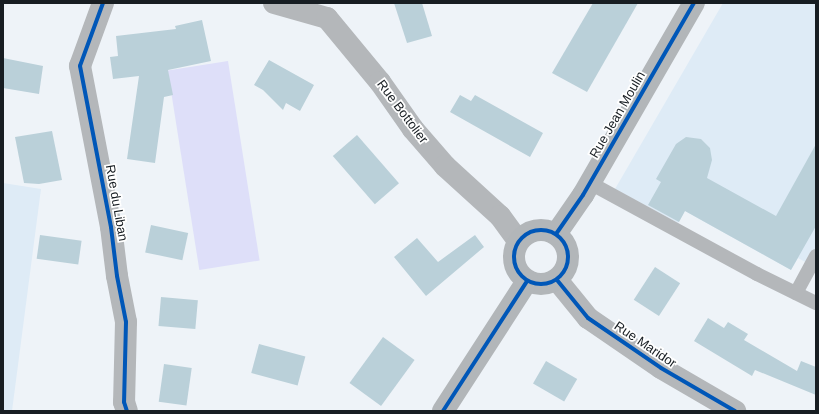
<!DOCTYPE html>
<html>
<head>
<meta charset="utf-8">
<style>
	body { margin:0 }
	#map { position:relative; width:819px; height:414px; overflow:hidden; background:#eef3f8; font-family:Arial,sans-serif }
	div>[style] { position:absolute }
	.built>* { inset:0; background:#deebf6 }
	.green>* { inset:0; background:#dedff9; transform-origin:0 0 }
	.building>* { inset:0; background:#bad0d9; transform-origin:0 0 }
	.lane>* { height:14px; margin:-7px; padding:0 7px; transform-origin:7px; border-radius:7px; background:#b4b7ba }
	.street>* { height:22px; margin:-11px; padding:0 11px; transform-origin:11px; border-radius:11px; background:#b4b7ba }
	.secondary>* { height:22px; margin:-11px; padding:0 11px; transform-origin:11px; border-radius:11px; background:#b2b6b9 }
	.secondary>.ring { margin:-11px; padding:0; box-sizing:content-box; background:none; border:22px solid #b2b6b9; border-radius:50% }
	.cycleway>* { height:4px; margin:-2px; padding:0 2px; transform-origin:2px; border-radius:2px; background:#0057b8 }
	.cycleway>.ring { margin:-2px; padding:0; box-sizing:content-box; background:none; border:4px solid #0057b8; border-radius:50% }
	span { translate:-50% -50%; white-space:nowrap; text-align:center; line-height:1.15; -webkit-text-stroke:3.5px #fff; paint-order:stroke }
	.street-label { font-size:13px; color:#171d22 }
	.frame { position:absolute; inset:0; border:4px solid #171d22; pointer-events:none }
</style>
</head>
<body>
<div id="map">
	<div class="built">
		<div style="clip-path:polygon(723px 3px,816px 3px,816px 268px,798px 258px,791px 270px,685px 211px,678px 223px,615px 189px)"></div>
		<div style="clip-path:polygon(3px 183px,41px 189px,12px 411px,3px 411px)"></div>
	</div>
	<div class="green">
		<div style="left:228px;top:61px;width:202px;height:61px;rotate:81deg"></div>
	</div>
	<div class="building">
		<div style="clip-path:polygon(394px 3px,422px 3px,432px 36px,407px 43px)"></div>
		<div style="clip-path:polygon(593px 3px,638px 3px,587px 92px,552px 73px)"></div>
		<div style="clip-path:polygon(202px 20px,211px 61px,168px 70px,173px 95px,164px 97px,155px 163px,127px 159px,139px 76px,113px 79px,110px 57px,118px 56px,116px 36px,176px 29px,175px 26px)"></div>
		<div style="clip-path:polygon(3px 58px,43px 66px,39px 94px,3px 88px)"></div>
		<div style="clip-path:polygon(269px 60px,314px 85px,300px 111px,286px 103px,283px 110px,263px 90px,254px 85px)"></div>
		<div style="clip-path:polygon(460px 95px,471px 101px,475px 95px,543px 133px,530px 157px,450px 112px)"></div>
		<div style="clip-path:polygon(52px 131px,62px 180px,39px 184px,24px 183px,15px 137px)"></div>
		<div style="left:357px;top:135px;width:64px;height:32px;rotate:49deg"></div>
		<div style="clip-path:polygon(686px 137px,701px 139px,710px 148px,712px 160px,707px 178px,776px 216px,816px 144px,816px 226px,791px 270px,685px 211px,679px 222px,648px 205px,661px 182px,656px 179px,676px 144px)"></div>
		<div style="left:151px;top:225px;width:38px;height:28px;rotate:12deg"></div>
		<div style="left:40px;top:235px;width:42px;height:24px;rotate:8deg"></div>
		<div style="clip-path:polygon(475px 235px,484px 247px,426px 296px,394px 257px,417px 238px,438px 262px)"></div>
		<div style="left:655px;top:267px;width:30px;height:39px;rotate:33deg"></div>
		<div style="left:161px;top:297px;width:37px;height:29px;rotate:5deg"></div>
		<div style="clip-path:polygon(708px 318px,724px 328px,728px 322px,748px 334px,744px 340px,797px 371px,801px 361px,816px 367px,816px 395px,755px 370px,752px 376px,694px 341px)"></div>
		<div style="left:383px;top:337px;width:39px;height:57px;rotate:36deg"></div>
		<div style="left:259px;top:344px;width:48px;height:30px;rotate:15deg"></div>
		<div style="left:546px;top:361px;width:36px;height:26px;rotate:30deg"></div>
		<div style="left:164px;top:364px;width:28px;height:38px;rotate:8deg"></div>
	</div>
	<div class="lane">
		<div style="left:590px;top:183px;width:190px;rotate:28.6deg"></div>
		<div style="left:757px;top:274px;width:66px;rotate:26.2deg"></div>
		<div style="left:796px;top:293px;width:42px;rotate:-61.6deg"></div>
	</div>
	<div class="street">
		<div style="left:103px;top:3px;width:67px;rotate:110.1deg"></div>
		<div style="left:80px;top:66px;width:164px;rotate:79.1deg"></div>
		<div style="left:111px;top:227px;width:49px;rotate:83deg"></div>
		<div style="left:117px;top:276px;width:47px;rotate:78.9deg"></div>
		<div style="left:126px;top:322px;width:80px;rotate:91.4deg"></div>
		<div style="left:124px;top:402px;width:9px;rotate:72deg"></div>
		<div style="left:274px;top:3px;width:55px;rotate:15.8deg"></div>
		<div style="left:327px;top:18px;width:83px;rotate:50.4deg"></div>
		<div style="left:380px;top:82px;width:57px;rotate:54.9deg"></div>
		<div style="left:413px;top:129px;width:49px;rotate:49.1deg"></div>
		<div style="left:445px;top:166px;width:74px;rotate:42.3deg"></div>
		<div style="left:500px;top:216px;width:31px;rotate:54deg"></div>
		<div style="left:557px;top:280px;width:49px;rotate:50.8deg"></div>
		<div style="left:588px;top:318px;width:88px;rotate:34.4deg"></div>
		<div style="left:661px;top:368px;width:86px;rotate:30.2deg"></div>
	</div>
	<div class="secondary">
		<div class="ring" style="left:514px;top:230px;width:32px;height:32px"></div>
		<div style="left:556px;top:234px;width:47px;rotate:-55.3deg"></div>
		<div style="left:583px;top:195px;width:222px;rotate:-60deg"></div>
		<div style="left:443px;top:411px;width:155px;rotate:-57.1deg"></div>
	</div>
	<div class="cycleway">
		<div style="left:103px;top:3px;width:67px;rotate:110.1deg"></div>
		<div style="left:80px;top:66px;width:164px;rotate:79.1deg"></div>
		<div style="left:111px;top:227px;width:49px;rotate:83deg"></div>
		<div style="left:117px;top:276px;width:47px;rotate:78.9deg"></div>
		<div style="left:126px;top:322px;width:80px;rotate:91.4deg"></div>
		<div style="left:124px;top:402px;width:9px;rotate:72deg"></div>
		<div class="ring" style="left:514px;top:230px;width:50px;height:50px"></div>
		<div style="left:556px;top:234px;width:47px;rotate:-55.3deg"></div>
		<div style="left:583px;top:195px;width:222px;rotate:-60deg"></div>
		<div style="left:557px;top:280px;width:49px;rotate:50.8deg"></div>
		<div style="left:588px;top:318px;width:88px;rotate:34.4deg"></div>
		<div style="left:661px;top:368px;width:86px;rotate:30.2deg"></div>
		<div style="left:443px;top:411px;width:155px;rotate:-57.1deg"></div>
	</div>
	<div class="street-label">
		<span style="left:402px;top:112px;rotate:53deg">Rue Bottolier</span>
		<span style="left:618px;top:115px;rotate:-60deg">Rue Jean Moulin</span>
		<span style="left:116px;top:203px;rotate:80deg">Rue du Liban</span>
		<span style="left:645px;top:345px;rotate:34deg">Rue Maridor</span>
	</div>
	<div class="frame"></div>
</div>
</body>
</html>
